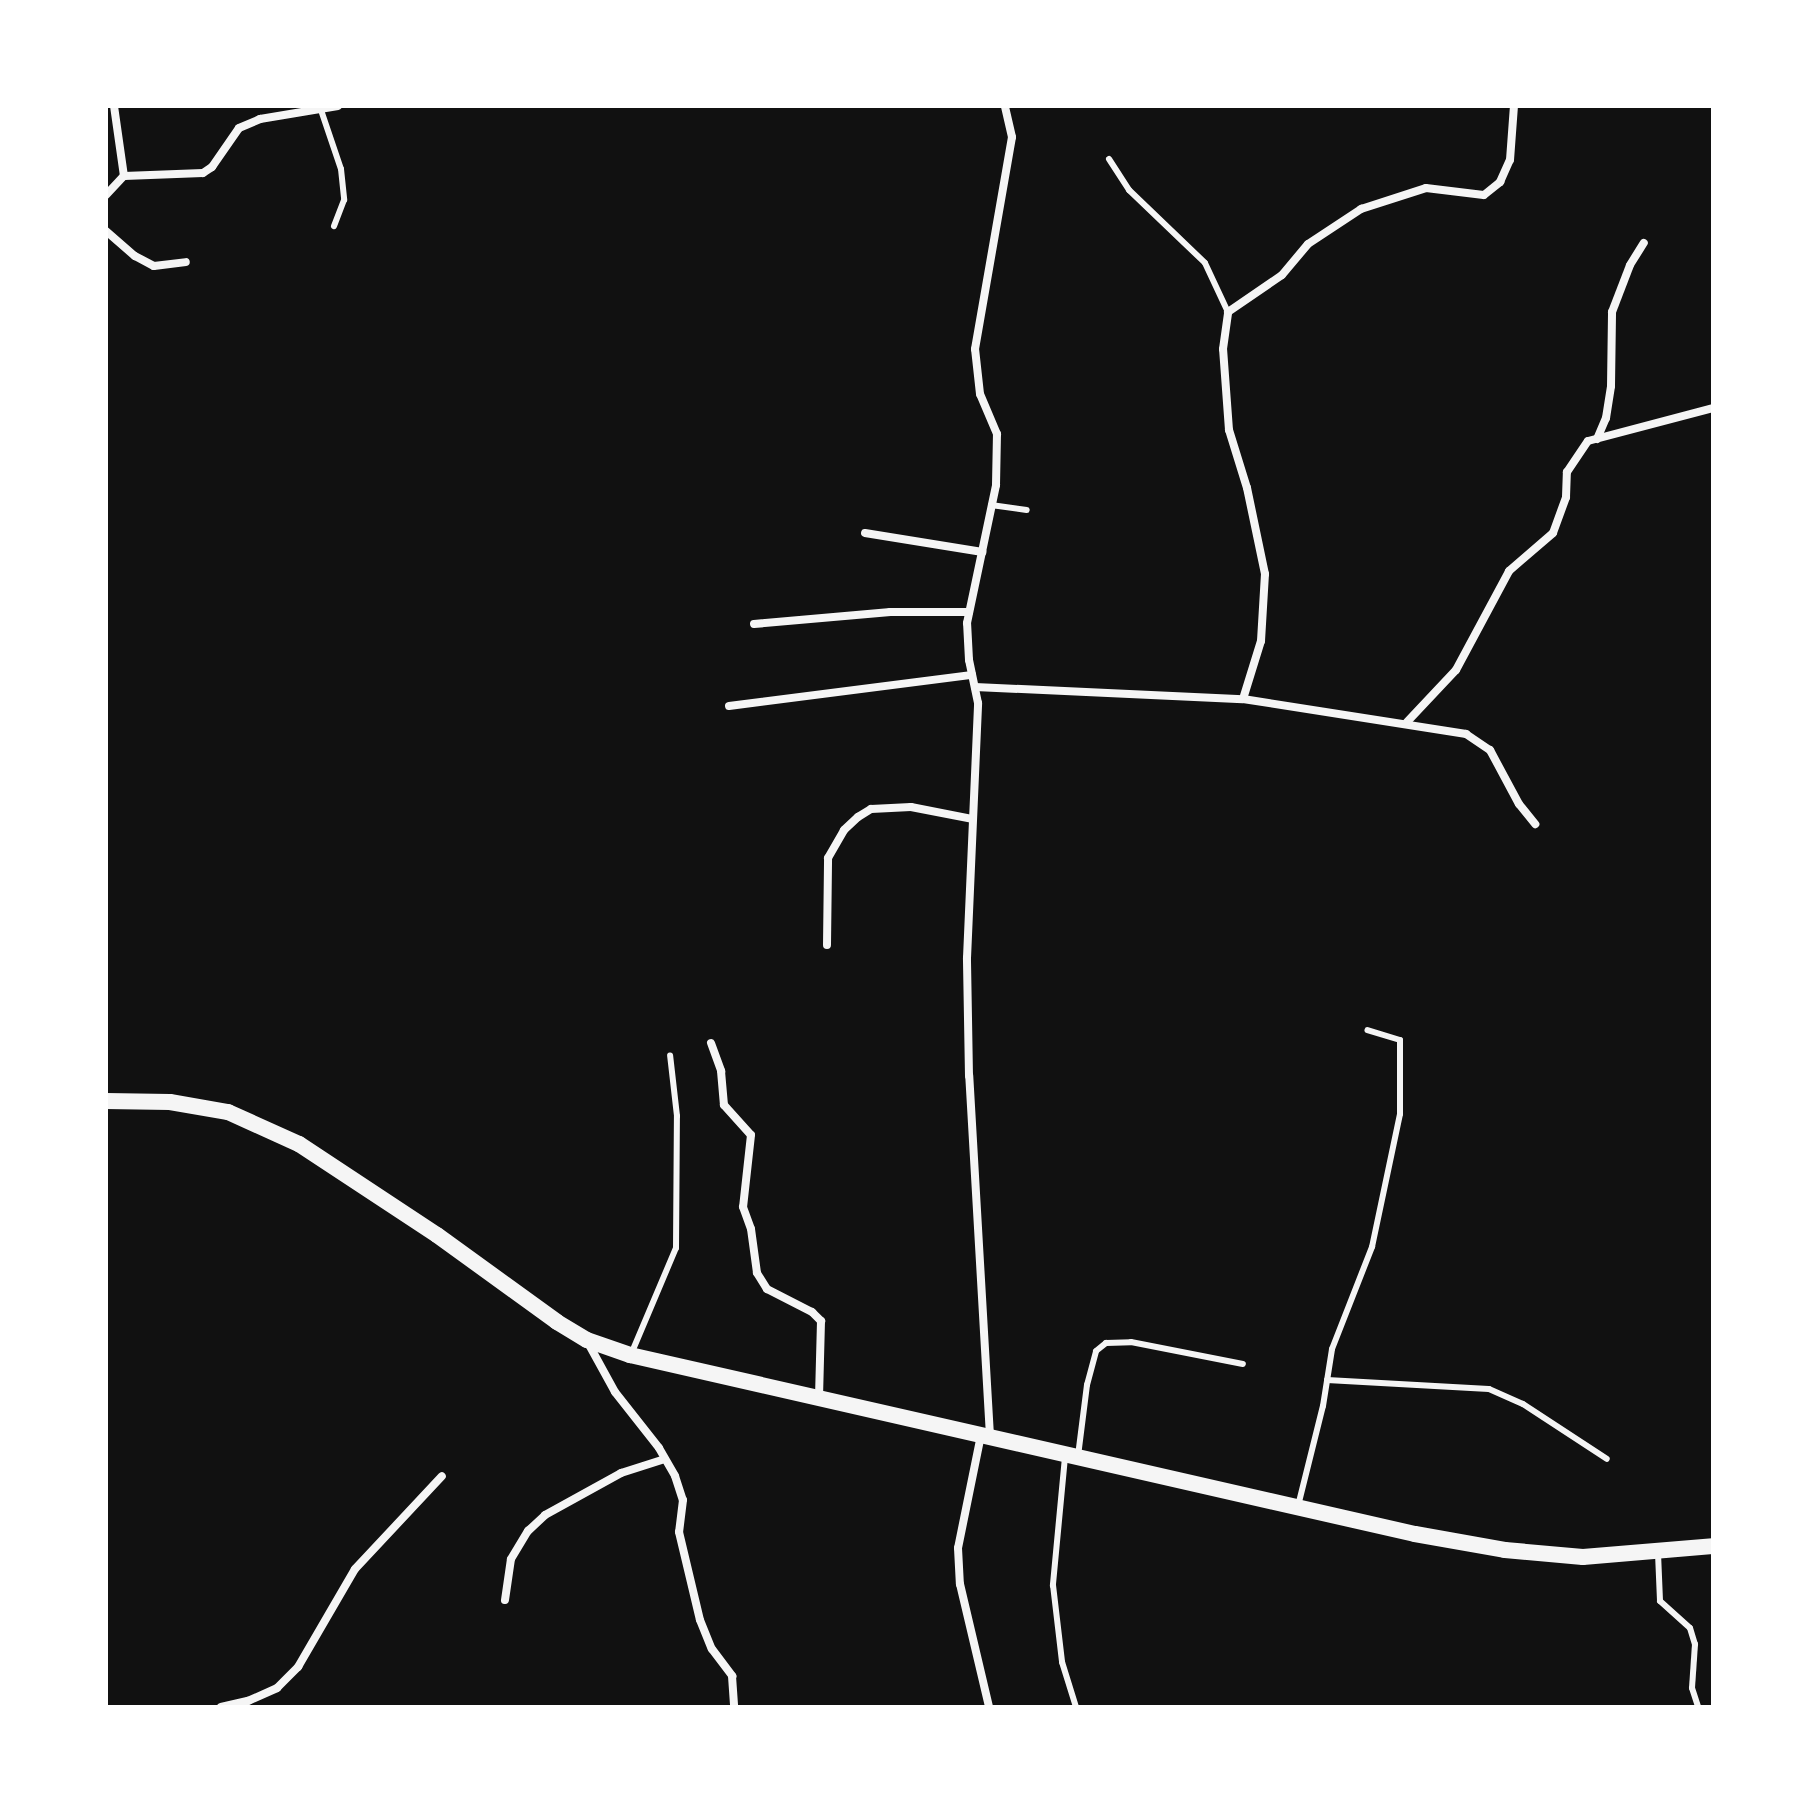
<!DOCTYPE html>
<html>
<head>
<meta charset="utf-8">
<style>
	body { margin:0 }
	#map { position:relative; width:1819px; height:1813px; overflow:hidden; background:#111; font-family:Rubik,sans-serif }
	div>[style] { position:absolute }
	.service>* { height:6px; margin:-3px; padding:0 3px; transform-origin:3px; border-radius:3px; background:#f5f5f5 }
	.minor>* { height:8px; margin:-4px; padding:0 4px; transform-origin:4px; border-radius:4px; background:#f5f5f5 }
	.secondary>* { height:16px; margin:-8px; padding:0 8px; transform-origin:8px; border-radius:8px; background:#f5f5f5 }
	span { translate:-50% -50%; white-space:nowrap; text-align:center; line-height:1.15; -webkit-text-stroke:8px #fff; paint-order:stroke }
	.frame { position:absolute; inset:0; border:108px solid #fff; pointer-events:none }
</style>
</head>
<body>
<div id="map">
	<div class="service">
		<div style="left:321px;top:110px;width:62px;rotate:71.3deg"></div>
		<div style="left:341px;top:169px;width:31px;rotate:84deg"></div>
		<div style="left:344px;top:200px;width:28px;rotate:111deg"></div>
		<div style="left:1109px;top:159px;width:37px;rotate:57deg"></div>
		<div style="left:1129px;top:190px;width:105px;rotate:43.8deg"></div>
		<div style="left:1205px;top:263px;width:54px;rotate:64.9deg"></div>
		<div style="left:991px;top:505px;width:36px;rotate:8deg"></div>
		<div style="left:632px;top:1352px;width:113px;rotate:-67.1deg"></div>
		<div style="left:676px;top:1248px;width:132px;rotate:-89.6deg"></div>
		<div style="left:677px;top:1116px;width:61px;rotate:-96.5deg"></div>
		<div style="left:1327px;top:1380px;width:162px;rotate:3.2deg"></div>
		<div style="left:1489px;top:1389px;width:37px;rotate:24deg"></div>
		<div style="left:1523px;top:1404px;width:100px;rotate:33.2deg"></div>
		<div style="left:1078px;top:1456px;width:72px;rotate:-82.8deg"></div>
		<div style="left:1087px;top:1385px;width:35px;rotate:-75deg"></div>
		<div style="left:1096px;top:1351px;width:13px;rotate:-39deg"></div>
		<div style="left:1106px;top:1343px;width:25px;rotate:-2deg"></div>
		<div style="left:1131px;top:1342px;width:114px;rotate:11.1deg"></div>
		<div style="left:1065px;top:1457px;width:129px;rotate:95.4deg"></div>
		<div style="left:1053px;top:1585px;width:78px;rotate:83.3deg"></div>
		<div style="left:1062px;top:1662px;width:47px;rotate:72.7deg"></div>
		<div style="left:1298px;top:1506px;width:103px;rotate:-76deg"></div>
		<div style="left:1323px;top:1406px;width:58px;rotate:-81deg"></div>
		<div style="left:1332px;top:1349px;width:110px;rotate:-68.6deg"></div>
		<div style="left:1372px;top:1247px;width:136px;rotate:-78.1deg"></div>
		<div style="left:1400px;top:1114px;width:74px;rotate:-90deg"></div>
		<div style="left:1400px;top:1040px;width:34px;rotate:-163deg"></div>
		<div style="left:1658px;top:1553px;width:48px;rotate:87.6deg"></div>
		<div style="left:1660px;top:1601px;width:40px;rotate:42deg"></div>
		<div style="left:1690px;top:1628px;width:17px;rotate:73deg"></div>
		<div style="left:1695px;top:1644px;width:44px;rotate:93.9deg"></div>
		<div style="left:1692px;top:1688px;width:20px;rotate:72deg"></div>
	</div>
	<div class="minor">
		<div style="left:114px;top:106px;width:71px;rotate:81.9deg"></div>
		<div style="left:106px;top:195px;width:26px;rotate:-47deg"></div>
		<div style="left:124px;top:176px;width:79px;rotate:-2.2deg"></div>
		<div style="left:203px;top:173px;width:11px;rotate:-34deg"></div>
		<div style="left:212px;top:167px;width:47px;rotate:-55.3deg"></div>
		<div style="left:239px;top:128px;width:23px;rotate:-23deg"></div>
		<div style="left:260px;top:119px;width:79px;rotate:-9.5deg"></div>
		<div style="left:106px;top:231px;width:38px;rotate:41deg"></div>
		<div style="left:135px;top:256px;width:21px;rotate:28deg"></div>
		<div style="left:154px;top:266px;width:32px;rotate:-7deg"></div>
		<div style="left:1597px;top:439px;width:23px;rotate:-67deg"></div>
		<div style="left:1606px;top:418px;width:32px;rotate:-81deg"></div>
		<div style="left:1611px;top:386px;width:74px;rotate:-89.2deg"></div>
		<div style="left:1612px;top:312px;width:50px;rotate:-69deg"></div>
		<div style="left:1630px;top:265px;width:26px;rotate:-58deg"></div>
		<div style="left:865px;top:533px;width:119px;rotate:9.2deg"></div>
		<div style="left:754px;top:624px;width:137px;rotate:-5deg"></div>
		<div style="left:890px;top:612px;width:79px"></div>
		<div style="left:975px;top:687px;width:268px;rotate:2.6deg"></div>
		<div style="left:1243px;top:699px;width:226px;rotate:8.9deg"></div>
		<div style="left:1466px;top:734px;width:29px;rotate:34deg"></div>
		<div style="left:1490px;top:750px;width:61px;rotate:61.8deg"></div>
		<div style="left:1519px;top:804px;width:26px;rotate:51deg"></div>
		<div style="left:1243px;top:699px;width:61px;rotate:-72.8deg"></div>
		<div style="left:1261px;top:641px;width:67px;rotate:-86.6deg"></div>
		<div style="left:1265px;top:574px;width:88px;rotate:-101.8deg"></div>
		<div style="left:1247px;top:488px;width:61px;rotate:-107.2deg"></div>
		<div style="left:1229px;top:430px;width:81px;rotate:-94.2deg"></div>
		<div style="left:1223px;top:349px;width:37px;rotate:-82deg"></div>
		<div style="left:1228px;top:312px;width:65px;rotate:-34.4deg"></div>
		<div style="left:1282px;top:275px;width:40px;rotate:-50deg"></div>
		<div style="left:1308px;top:244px;width:64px;rotate:-33.4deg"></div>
		<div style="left:1361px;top:209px;width:68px;rotate:-17.9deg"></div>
		<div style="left:1426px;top:188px;width:58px;rotate:6.9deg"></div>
		<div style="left:1484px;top:195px;width:21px;rotate:-39deg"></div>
		<div style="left:1500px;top:182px;width:24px;rotate:-66deg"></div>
		<div style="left:1510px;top:160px;width:54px;rotate:-85.8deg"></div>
		<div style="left:729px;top:706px;width:245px;rotate:-7.3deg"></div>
		<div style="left:1407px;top:722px;width:71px;rotate:-46.7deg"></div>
		<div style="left:1456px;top:670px;width:112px;rotate:-61.8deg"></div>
		<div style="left:1509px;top:571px;width:58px;rotate:-40.8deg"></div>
		<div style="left:1553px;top:533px;width:38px;rotate:-70deg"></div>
		<div style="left:1566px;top:497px;width:25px;rotate:-88deg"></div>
		<div style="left:1567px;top:472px;width:37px;rotate:-56deg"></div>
		<div style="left:1588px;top:441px;width:129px;rotate:-14.8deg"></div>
		<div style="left:827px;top:945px;width:87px;rotate:-89.3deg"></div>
		<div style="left:828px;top:858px;width:32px;rotate:-60deg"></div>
		<div style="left:844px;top:830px;width:19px;rotate:-43deg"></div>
		<div style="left:858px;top:817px;width:15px;rotate:-32deg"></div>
		<div style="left:871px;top:809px;width:40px;rotate:-2.9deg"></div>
		<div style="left:911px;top:807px;width:62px;rotate:11.1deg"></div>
		<div style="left:711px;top:1043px;width:30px;rotate:70deg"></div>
		<div style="left:721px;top:1071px;width:34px;rotate:85deg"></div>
		<div style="left:724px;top:1105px;width:40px;rotate:48deg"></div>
		<div style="left:751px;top:1135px;width:72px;rotate:96.3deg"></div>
		<div style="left:743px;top:1207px;width:23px;rotate:70deg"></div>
		<div style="left:751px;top:1229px;width:44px;rotate:82.2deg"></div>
		<div style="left:757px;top:1273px;width:19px;rotate:58deg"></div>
		<div style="left:767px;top:1289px;width:51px;rotate:27.1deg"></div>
		<div style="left:812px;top:1312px;width:13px;rotate:45deg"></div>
		<div style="left:821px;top:1321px;width:78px;rotate:91.5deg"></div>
		<div style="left:587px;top:1341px;width:58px;rotate:61.2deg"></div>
		<div style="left:615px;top:1392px;width:71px;rotate:51.8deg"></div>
		<div style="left:659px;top:1448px;width:32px;rotate:60deg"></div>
		<div style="left:675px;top:1476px;width:25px;rotate:72deg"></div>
		<div style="left:683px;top:1500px;width:32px;rotate:97deg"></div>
		<div style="left:679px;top:1532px;width:90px;rotate:76.6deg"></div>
		<div style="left:700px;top:1620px;width:31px;rotate:68deg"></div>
		<div style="left:712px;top:1649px;width:34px;rotate:53deg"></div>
		<div style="left:732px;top:1676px;width:31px;rotate:86deg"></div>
		<div style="left:981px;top:1435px;width:115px;rotate:101.5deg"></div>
		<div style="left:958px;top:1548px;width:36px;rotate:87deg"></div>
		<div style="left:960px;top:1584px;width:126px;rotate:76.7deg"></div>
		<div style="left:990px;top:1436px;width:361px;rotate:-93.3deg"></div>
		<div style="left:969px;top:1076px;width:118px;rotate:-91deg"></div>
		<div style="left:967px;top:958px;width:255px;rotate:-87.5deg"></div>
		<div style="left:978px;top:703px;width:44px;rotate:-101.8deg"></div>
		<div style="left:969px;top:660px;width:37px;rotate:-93deg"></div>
		<div style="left:967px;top:623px;width:141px;rotate:-78.1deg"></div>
		<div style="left:996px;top:485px;width:51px;rotate:-88.9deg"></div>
		<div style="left:997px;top:434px;width:43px;rotate:-113deg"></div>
		<div style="left:980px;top:394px;width:45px;rotate:-96.3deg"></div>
		<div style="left:975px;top:349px;width:215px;rotate:-80.1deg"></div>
		<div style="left:1012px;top:137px;width:32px;rotate:-103deg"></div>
		<div style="left:505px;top:1600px;width:41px;rotate:-81.7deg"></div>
		<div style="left:511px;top:1559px;width:33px;rotate:-59deg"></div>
		<div style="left:528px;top:1531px;width:23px;rotate:-43deg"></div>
		<div style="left:545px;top:1515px;width:87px;rotate:-28.9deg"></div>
		<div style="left:621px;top:1473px;width:46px;rotate:-17.7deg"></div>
		<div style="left:221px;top:1707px;width:28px;rotate:-13deg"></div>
		<div style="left:248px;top:1701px;width:32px;rotate:-24deg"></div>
		<div style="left:277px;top:1688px;width:30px;rotate:-45deg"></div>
		<div style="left:298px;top:1667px;width:113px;rotate:-59.8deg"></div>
		<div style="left:355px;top:1569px;width:127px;rotate:-46.9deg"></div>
	</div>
	<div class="secondary">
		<div style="left:106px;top:1101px;width:64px;rotate:0.9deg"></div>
		<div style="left:170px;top:1102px;width:59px;rotate:9.8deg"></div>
		<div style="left:228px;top:1112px;width:78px;rotate:24.3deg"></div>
		<div style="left:299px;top:1144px;width:165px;rotate:33.4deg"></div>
		<div style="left:437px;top:1235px;width:148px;rotate:35.9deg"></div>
		<div style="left:557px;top:1322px;width:35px;rotate:31deg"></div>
		<div style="left:587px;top:1340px;width:46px;rotate:19.2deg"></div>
		<div style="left:630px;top:1355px;width:805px;rotate:12.85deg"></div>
		<div style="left:1415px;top:1534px;width:91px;rotate:10.1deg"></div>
		<div style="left:1505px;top:1550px;width:78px;rotate:5.1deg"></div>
		<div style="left:1583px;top:1557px;width:130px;rotate:-4.8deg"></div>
	</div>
	<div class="frame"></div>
</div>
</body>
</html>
